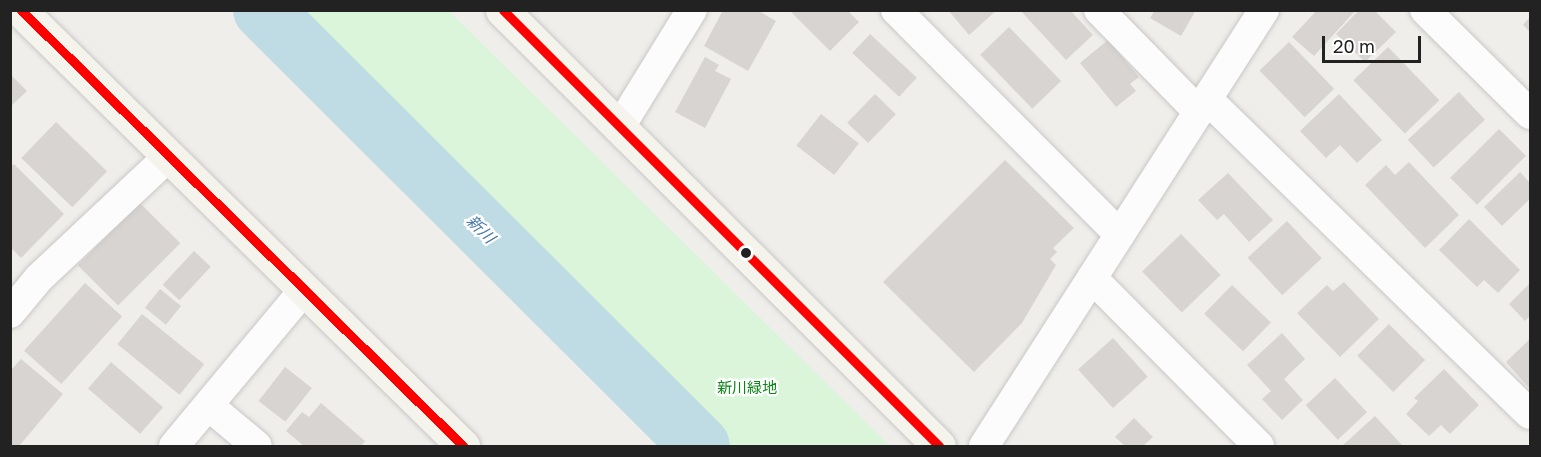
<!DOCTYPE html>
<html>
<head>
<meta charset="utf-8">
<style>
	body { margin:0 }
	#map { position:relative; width:1541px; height:457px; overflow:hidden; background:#f0eeeb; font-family:"Golos Text","Noto Sans JP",sans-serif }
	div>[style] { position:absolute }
	.park>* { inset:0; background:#daf5da }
	.river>* { height:60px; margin:-30px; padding:0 30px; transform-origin:30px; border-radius:30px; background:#bfdbe3 }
	.building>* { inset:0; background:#d7d4d2; transform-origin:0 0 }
	.roads { filter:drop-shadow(0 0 2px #c9c8c7) drop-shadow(0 0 2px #c9c8c7) }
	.street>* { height:30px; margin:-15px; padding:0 15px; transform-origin:15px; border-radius:15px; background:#fdfcfc }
	.secondary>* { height:33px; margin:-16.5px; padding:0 16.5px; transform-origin:16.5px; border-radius:16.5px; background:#f4f4ed }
	.bus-1>* { height:9px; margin:-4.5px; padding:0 4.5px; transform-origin:4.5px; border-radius:4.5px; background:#f00 }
	.dots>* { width:16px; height:16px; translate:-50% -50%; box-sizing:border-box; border:3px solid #fff; border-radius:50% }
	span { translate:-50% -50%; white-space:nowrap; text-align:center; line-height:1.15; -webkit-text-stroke:4.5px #fff; paint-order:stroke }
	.park-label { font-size:15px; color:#0c8416 }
	.water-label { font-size:16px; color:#4a7aab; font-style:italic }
	.frame { position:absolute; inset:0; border:12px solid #222; pointer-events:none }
	.scale { position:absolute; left:1322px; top:36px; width:99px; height:27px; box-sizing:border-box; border:3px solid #222; border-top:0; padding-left:8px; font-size:18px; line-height:21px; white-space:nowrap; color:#222; -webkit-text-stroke:4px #fff; paint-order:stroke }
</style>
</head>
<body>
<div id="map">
	<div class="park">
		<div style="clip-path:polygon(289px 11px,449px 11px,890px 446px,724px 446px)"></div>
	</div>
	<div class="river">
		<div style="left:263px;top:10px;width:617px;rotate:44.93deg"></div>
	</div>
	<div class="building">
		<div style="clip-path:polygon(723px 10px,757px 10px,776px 21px,748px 71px,704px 46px)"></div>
		<div style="clip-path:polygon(789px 10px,847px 10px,859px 22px,830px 51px)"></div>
		<div style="clip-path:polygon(948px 10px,997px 10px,969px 35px)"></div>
		<div style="clip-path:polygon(1020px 10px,1070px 10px,1093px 35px,1066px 60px)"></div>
		<div style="clip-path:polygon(1155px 10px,1196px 10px,1181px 36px,1150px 18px)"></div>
		<div style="clip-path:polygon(1317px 10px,1356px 10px,1314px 56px,1292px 37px)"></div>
		<div style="clip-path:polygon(1359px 10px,1374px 10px,1396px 32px,1365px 62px,1336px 34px)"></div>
		<div style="clip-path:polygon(1530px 17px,1530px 32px,1523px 25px)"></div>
		<div style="left:1009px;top:27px;width:75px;height:40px;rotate:46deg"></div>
		<div style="left:870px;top:34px;width:64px;height:26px;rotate:43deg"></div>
		<div style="clip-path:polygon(1108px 40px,1139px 77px,1130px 84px,1136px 91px,1116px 107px,1080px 63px)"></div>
		<div style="left:1289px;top:42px;width:65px;height:41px;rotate:46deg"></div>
		<div style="left:1388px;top:47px;width:74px;height:48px;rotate:46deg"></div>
		<div style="clip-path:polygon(705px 57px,719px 65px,715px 71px,731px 79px,705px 128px,675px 112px)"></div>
		<div style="clip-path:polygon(10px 74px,27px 91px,10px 107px)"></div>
		<div style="left:1459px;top:92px;width:38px;height:70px;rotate:47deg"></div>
		<div style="left:875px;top:94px;width:29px;height:40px;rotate:44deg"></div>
		<div style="clip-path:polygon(1339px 94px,1382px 140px,1357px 163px,1340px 145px,1326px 158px,1300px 131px)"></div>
		<div style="left:821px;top:114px;width:48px;height:40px;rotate:38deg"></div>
		<div style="left:56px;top:122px;width:71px;height:50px;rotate:44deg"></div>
		<div style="left:1499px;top:129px;width:38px;height:69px;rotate:45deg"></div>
		<div style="clip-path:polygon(1005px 160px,1074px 228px,1053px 248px,1057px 252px,1050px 259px,1056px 265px,1022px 323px,974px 372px,883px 282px)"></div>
		<div style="clip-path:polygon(1409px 162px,1459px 215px,1425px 248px,1365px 185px,1386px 165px,1395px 175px)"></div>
		<div style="clip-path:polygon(14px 164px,64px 214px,21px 258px,10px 247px,10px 167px)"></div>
		<div style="clip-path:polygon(1520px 172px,1530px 183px,1530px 199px,1502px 226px,1484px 207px)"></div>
		<div style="clip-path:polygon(1228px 173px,1273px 220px,1249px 242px,1224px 214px,1217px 220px,1198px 200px)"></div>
		<div style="left:140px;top:203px;width:57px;height:88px;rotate:45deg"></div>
		<div style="clip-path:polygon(1469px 219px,1520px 270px,1498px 293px,1484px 280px,1477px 287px,1439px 250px)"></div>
		<div style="left:1287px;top:221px;width:51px;height:54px;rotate:47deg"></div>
		<div style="left:1181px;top:234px;width:57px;height:54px;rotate:46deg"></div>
		<div style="left:194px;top:251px;width:23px;height:46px;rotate:43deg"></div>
		<div style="clip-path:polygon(1344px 282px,1379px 319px,1340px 357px,1297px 313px,1327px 285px,1333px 291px)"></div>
		<div style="left:85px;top:283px;width:50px;height:91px;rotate:42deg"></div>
		<div style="clip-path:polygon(1530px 283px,1530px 316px,1525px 321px,1509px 304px)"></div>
		<div style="left:1232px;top:285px;width:54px;height:40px;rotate:44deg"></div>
		<div style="left:160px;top:289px;width:27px;height:24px;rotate:39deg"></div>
		<div style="left:142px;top:314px;width:80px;height:39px;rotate:39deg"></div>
		<div style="left:1389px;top:324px;width:51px;height:45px;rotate:45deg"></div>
		<div style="clip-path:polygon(1282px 333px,1305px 359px,1284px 379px,1303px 400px,1282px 420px,1262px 399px,1271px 391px,1247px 365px)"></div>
		<div style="left:1113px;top:338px;width:52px;height:47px;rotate:48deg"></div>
		<div style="clip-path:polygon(1530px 339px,1530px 389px,1506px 362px)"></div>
		<div style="clip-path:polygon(21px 359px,63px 394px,19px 446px,10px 446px,10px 371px)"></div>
		<div style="left:111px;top:362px;width:69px;height:35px;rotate:41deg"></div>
		<div style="left:285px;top:367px;width:34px;height:43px;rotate:38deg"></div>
		<div style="clip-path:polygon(1444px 369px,1479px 405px,1450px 434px,1441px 425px,1429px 436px,1406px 414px,1418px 401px,1414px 398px)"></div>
		<div style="left:1335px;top:378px;width:47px;height:40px;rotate:47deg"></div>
		<div style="clip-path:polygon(321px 403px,365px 441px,361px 446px,304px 446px,286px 431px,302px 412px,309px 417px)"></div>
		<div style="clip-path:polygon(1375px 416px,1403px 446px,1342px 446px)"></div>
		<div style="clip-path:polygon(1134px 418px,1153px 437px,1143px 446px,1125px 446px,1115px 437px)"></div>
	</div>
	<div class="roads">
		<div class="street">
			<div style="left:896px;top:10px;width:317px;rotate:45.1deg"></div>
			<div style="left:1099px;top:10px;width:143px;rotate:45.6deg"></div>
			<div style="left:1425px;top:10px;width:148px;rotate:44.7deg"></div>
			<div style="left:1207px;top:99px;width:451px;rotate:44.3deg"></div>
			<div style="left:619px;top:128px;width:139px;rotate:-58.3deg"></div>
			<div style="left:1092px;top:278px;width:237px;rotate:45.2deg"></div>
			<div style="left:10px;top:313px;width:45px;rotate:-50.4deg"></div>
			<div style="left:39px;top:278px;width:177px;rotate:-43.2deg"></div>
			<div style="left:209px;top:406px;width:62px;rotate:39.8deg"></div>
			<div style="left:174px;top:446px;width:204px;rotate:-50.2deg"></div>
			<div style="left:984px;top:446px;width:518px;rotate:-57.29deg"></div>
		</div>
		<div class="secondary">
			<div style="left:20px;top:10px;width:622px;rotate:44.54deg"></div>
			<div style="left:502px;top:10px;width:617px;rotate:44.93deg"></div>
		</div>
	</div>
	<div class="bus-1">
		<div style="left:21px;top:10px;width:621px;rotate:44.61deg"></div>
		<div style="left:503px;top:10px;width:617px;rotate:45deg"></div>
	</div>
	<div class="dots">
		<div style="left:746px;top:253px;background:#222"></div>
	</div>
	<div class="park-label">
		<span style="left:747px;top:388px">新川緑地</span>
	</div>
	<div class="water-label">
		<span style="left:481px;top:229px;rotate:45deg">新川</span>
	</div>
	<div class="frame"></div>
	<div class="scale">20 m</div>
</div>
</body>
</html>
